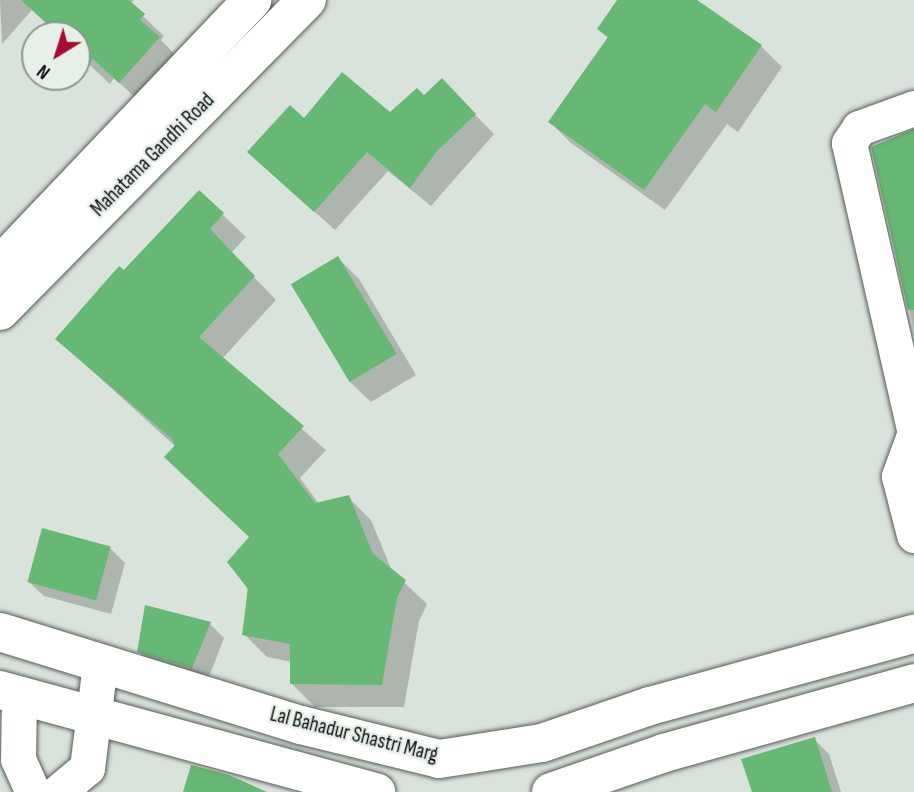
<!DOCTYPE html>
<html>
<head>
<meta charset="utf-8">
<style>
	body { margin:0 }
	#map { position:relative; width:914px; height:792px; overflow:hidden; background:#dae3db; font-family:"Sofia Sans Condensed",sans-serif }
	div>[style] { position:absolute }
	.shadow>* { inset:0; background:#0003 }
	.building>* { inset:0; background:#67b775; transform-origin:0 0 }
	.roads { filter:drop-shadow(0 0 2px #555d56) drop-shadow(0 0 2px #555d56) }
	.minor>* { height:35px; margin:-17.5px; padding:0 17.5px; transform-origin:17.5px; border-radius:17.5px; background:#fff }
	.secondary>* { height:38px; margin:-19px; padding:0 19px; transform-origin:19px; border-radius:19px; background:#fff }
	.primary>* { height:38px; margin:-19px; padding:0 19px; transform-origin:19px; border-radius:19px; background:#fff }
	span { translate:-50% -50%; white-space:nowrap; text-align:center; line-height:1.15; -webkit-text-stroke:5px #e7f0e8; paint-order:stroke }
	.street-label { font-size:21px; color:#0c0f0d }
	.north { position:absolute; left:21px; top:21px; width:70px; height:70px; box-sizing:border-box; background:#e7f0e8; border:2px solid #8f9690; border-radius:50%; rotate:218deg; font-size:19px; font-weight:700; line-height:28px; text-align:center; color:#0c0f0d }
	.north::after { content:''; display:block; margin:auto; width:24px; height:32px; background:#a60c33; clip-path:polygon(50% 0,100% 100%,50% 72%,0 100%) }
</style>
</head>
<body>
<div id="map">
	<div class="shadow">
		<div style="clip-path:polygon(0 0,134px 0,130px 4px,164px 36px,161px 40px,179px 59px,140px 102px,114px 78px,110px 84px,77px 53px,77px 35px,58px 35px,32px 10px,2px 44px)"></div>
		<div style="clip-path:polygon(619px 0,694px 0,761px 46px,782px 67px,738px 132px,727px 124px,665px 210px,571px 143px,550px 122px,609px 39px,599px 29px)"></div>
		<div style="clip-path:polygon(442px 81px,494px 134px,431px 206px,388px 171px,335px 230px,269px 171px,304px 120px,390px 115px,424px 98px)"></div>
		<div style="clip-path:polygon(914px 131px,914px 330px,874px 146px)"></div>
		<div style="clip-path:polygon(199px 192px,246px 237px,231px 253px,276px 300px,222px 359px,326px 450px,300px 478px,319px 504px,348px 497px,371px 520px,392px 571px,427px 604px,419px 621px,404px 707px,315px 707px,292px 684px,292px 662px,267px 657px,244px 634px,251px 537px,176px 447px,57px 339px)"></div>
		<div style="clip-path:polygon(338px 258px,359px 279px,416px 375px,371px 402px,349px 381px)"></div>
		<div style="clip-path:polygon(110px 548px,125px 563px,111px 614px,44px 596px,29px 582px)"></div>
		<div style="clip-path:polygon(210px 624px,224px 638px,207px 682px,154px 666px,139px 651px)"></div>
		<div style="clip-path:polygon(814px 739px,829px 754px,841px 792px,754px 792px)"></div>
	</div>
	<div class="building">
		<div style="clip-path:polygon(21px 0,129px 0,145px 14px,140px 20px,160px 37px,119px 83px,93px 59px,77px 80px,77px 35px,60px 35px)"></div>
		<div style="clip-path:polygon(617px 0,697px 0,762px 45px,716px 112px,705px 104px,644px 190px,548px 122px,608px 37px,597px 29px)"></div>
		<div style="clip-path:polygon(342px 72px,390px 112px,417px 88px,424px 95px,442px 78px,476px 114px,437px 151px,410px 188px,367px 152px,314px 212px,247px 152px,290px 105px,304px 118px)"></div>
		<div style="clip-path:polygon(914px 129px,914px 310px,908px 310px,871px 147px)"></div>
		<div style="clip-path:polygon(199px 190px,224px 213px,210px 229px,255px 276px,199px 337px,304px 426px,278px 454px,315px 503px,349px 495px,373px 554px,406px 580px,397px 598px,382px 685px,290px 684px,290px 644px,242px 635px,248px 589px,227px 562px,249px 537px,164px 457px,175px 445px,171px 438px,55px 339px,119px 266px,124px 270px)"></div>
		<div style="left:338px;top:256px;width:114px;height:55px;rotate:59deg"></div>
		<div style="left:42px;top:528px;width:71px;height:56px;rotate:15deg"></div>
		<div style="clip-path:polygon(145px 605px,211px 622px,192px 668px,137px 652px)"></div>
		<div style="clip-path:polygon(815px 737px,832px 792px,752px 792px,741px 759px)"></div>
		<div style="clip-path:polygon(191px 765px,229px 775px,267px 792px,183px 792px)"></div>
	</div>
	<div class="roads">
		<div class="minor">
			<div style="left:914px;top:108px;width:59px;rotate:160deg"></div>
			<div style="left:859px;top:128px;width:18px;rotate:124deg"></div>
			<div style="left:849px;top:143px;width:294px;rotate:77.2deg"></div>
			<div style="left:914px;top:435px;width:44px;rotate:110.1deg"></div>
			<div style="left:899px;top:476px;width:61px;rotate:75.7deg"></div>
			<div style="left:19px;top:697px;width:62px;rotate:90.9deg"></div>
			<div style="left:18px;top:759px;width:36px;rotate:66deg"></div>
			<div style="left:58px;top:792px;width:38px;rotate:-40deg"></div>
			<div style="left:87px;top:768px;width:106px;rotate:-82.9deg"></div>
		</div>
		<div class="secondary">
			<div style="left:0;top:265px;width:366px;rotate:-46.4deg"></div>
			<div style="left:0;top:311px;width:437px;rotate:-45.4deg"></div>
		</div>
		<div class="primary">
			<div style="left:0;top:632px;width:315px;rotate:17.2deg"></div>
			<div style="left:301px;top:725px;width:142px;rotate:13.8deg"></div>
			<div style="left:439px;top:759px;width:104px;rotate:-8.8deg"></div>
			<div style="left:542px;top:743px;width:114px;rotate:-18.9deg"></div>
			<div style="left:650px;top:706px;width:274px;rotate:-15.3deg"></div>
			<div style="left:0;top:690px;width:390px;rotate:15.2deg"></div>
			<div style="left:551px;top:792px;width:120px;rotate:-19deg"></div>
			<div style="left:664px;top:753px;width:260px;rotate:-15.6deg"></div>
		</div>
	</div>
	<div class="street-label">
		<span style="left:153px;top:155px;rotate:-45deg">Mahatama Gandhi Road</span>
		<span style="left:354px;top:735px;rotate:14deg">Lal Bahadur Shastri Marg</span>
	</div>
	<div class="north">N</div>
</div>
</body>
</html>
